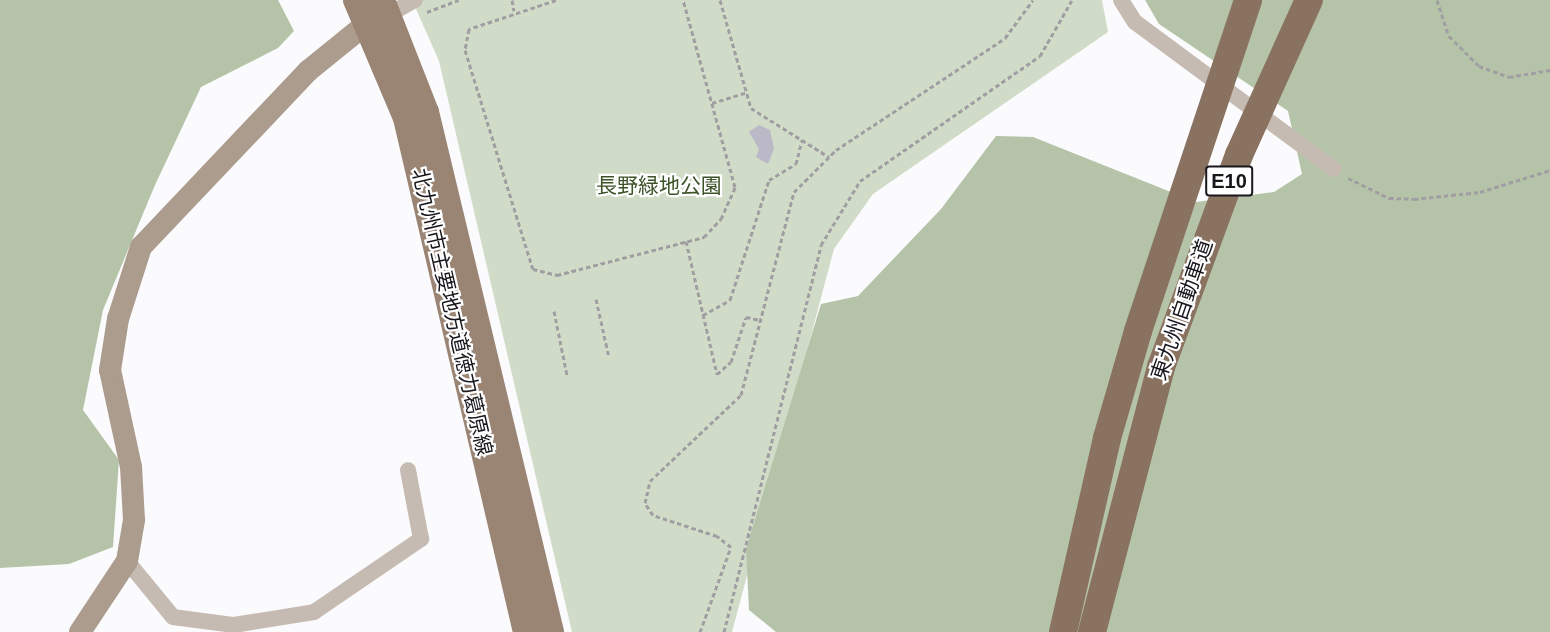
<!DOCTYPE html>
<html>
<head>
<meta charset="utf-8">
<style>
	body { margin:0 }
	#map { position:relative; width:1550px; height:632px; overflow:hidden; background:#fbfafd; font-family:Arial,"Noto Sans JP",sans-serif }
	div>[style] { position:absolute }
	.green>* { inset:0; background:#d1dcc8 }
	.forest>* { inset:0; background:#b5c4a9 }
	.building>* { inset:0; background:#bbb8c7 }
	.path>* { height:3px; margin-top:-1.5px; transform-origin:0; background:repeating-linear-gradient(90deg,#a09ea2 0 4.5px,transparent 0 7.5px) }
	.street>* { height:16px; margin:-8px; padding:0 8px; transform-origin:8px; border-radius:8px; background:#c6bbb2 }
	.secondary>* { height:22px; margin:-11px; padding:0 11px; transform-origin:11px; border-radius:11px; background:#ac9c8e }
	.primary>* { height:26px; margin:-13px; padding:0 13px; transform-origin:13px; border-radius:13px; background:#9a8575 }
	.highway>* { height:28px; margin:-14px; padding:0 14px; transform-origin:14px; border-radius:14px; background:#89725f }
	.highway-bridge>* { height:28px; margin:-14px; padding:0 14px; transform-origin:14px; border-radius:14px; background:#89725f }
	span { translate:-50% -50%; white-space:nowrap; text-align:center; line-height:1.15; -webkit-text-stroke:4.5px #fff; paint-order:stroke }
	.shield-label span { padding:2px 4px; background:#fff; border:2px solid; border-radius:4px; -webkit-text-stroke-width:0 }
	.shield-label { font-size:20px; color:#19171c; font-weight:700 }
	.park-label { font-size:21px; color:#3c5228 }
	.street-label { font-size:21px; color:#19171c }
</style>
</head>
<body>
<div id="map">
	<div class="green">
		<div style="clip-path:polygon(412px 0,1102px 0,1108px 32px,873px 194px,834px 249px,732px 632px,572px 632px,439px 61px)"></div>
	</div>
	<div class="forest">
		<div style="clip-path:polygon(0 0,278px 0,294px 31px,278px 48px,201px 87px,155px 185px,103px 310px,83px 410px,119px 460px,113px 547px,69px 564px,0 568px)"></div>
		<div style="clip-path:polygon(1145px 0,1550px 0,1550px 632px,776px 632px,749px 610px,746px 549px,821px 304px,858px 296px,941px 209px,996px 136px,1033px 137px,1196px 202px,1274px 192px,1302px 174px,1288px 111px,1159px 24px)"></div>
	</div>
	<div class="building">
		<div style="clip-path:polygon(759px 125px,770px 130px,774px 149px,768px 164px,756px 157px,759px 149px,749px 132px)"></div>
	</div>
	<div class="path">
		<div style="left:512px;top:0;width:11px;rotate:80deg"></div>
		<div style="left:556px;top:0;width:92px;rotate:161.6deg"></div>
		<div style="left:469px;top:29px;width:21px;rotate:101deg"></div>
		<div style="left:465px;top:50px;width:229px;rotate:72.8deg"></div>
		<div style="left:533px;top:269px;width:25px;rotate:14deg"></div>
		<div style="left:557px;top:275px;width:152px;rotate:-14.5deg"></div>
		<div style="left:704px;top:237px;width:25px;rotate:-47deg"></div>
		<div style="left:721px;top:219px;width:35px;rotate:-66deg"></div>
		<div style="left:735px;top:187px;width:194px;rotate:-105.5deg"></div>
		<div style="left:720px;top:0;width:112px;rotate:74deg"></div>
		<div style="left:751px;top:108px;width:92px;rotate:32.1deg"></div>
		<div style="left:1437px;top:0;width:38px;rotate:72deg"></div>
		<div style="left:1449px;top:36px;width:42px;rotate:45deg"></div>
		<div style="left:1479px;top:66px;width:32px;rotate:20deg"></div>
		<div style="left:1509px;top:77px;width:42px;rotate:-9.7deg"></div>
		<div style="left:427px;top:12px;width:34px;rotate:-21deg"></div>
		<div style="left:712px;top:103px;width:37px;rotate:-17deg"></div>
		<div style="left:1348px;top:178px;width:46px;rotate:26deg"></div>
		<div style="left:1389px;top:198px;width:25px;rotate:2deg"></div>
		<div style="left:1414px;top:199px;width:66px;rotate:-6.1deg"></div>
		<div style="left:1480px;top:192px;width:73px;rotate:-17.4deg"></div>
		<div style="left:686px;top:241px;width:137px;rotate:76.9deg"></div>
		<div style="left:717px;top:374px;width:18px;rotate:-41deg"></div>
		<div style="left:731px;top:362px;width:47px;rotate:-71.6deg"></div>
		<div style="left:746px;top:317px;width:14px;rotate:12deg"></div>
		<div style="left:596px;top:299px;width:59px;rotate:77.4deg"></div>
		<div style="left:554px;top:311px;width:65px;rotate:78.5deg"></div>
		<div style="left:703px;top:315px;width:31px;rotate:-29deg"></div>
		<div style="left:730px;top:300px;width:126px;rotate:-72deg"></div>
		<div style="left:769px;top:180px;width:31px;rotate:-31deg"></div>
		<div style="left:796px;top:164px;width:25px;rotate:-76deg"></div>
		<div style="left:700px;top:632px;width:90px;rotate:-70deg"></div>
		<div style="left:731px;top:547px;width:18px;rotate:-142deg"></div>
		<div style="left:717px;top:536px;width:67px;rotate:-161.8deg"></div>
		<div style="left:653px;top:515px;width:14px;rotate:-124deg"></div>
		<div style="left:645px;top:503px;width:23px;rotate:-77deg"></div>
		<div style="left:650px;top:481px;width:125px;rotate:-43.4deg"></div>
		<div style="left:741px;top:395px;width:210px;rotate:-75.4deg"></div>
		<div style="left:794px;top:192px;width:59px;rotate:-45deg"></div>
		<div style="left:836px;top:150px;width:203px;rotate:-33.5deg"></div>
		<div style="left:1005px;top:38px;width:47px;rotate:-53.6deg"></div>
		<div style="left:724px;top:632px;width:399px;rotate:-75.9deg"></div>
		<div style="left:821px;top:245px;width:75px;rotate:-58.6deg"></div>
		<div style="left:860px;top:181px;width:219px;rotate:-34.8deg"></div>
		<div style="left:1040px;top:56px;width:64px;rotate:-60.3deg"></div>
	</div>
	<div class="street">
		<div style="left:1121px;top:0;width:26px;rotate:58deg"></div>
		<div style="left:1135px;top:22px;width:247px;rotate:36.5deg"></div>
		<div style="left:379px;top:20px;width:41px;rotate:-29.1deg"></div>
		<div style="left:127px;top:561px;width:72px;rotate:50.6deg"></div>
		<div style="left:173px;top:617px;width:62px;rotate:7.5deg"></div>
		<div style="left:234px;top:625px;width:81px;rotate:-9.2deg"></div>
		<div style="left:314px;top:612px;width:130px;rotate:-34.3deg"></div>
		<div style="left:421px;top:539px;width:70px;rotate:-100.7deg"></div>
	</div>
	<div class="secondary">
		<div style="left:80px;top:632px;width:85px;rotate:-56.5deg"></div>
		<div style="left:127px;top:561px;width:42px;rotate:-80.3deg"></div>
		<div style="left:134px;top:520px;width:53px;rotate:-93.2deg"></div>
		<div style="left:131px;top:467px;width:99px;rotate:-102.2deg"></div>
		<div style="left:110px;top:370px;width:52px;rotate:-81.1deg"></div>
		<div style="left:118px;top:319px;width:76px;rotate:-72.3deg"></div>
		<div style="left:141px;top:247px;width:243px;rotate:-46.5deg"></div>
		<div style="left:308px;top:71px;width:75px;rotate:-39deg"></div>
	</div>
	<div class="primary">
		<div style="left:356px;top:0;width:128px;rotate:67deg"></div>
		<div style="left:406px;top:118px;width:528px;rotate:76.86deg"></div>
		<div style="left:382px;top:0;width:120px;rotate:68.6deg"></div>
		<div style="left:426px;top:112px;width:535px;rotate:76.48deg"></div>
	</div>
	<div class="highway">
		<div style="left:1063px;top:632px;width:199px;rotate:-77.2deg"></div>
		<div style="left:1107px;top:438px;width:111px;rotate:-73.8deg"></div>
		<div style="left:1092px;top:632px;width:274px;rotate:-75.4deg"></div>
	</div>
	<div class="highway-bridge">
		<div style="left:1138px;top:331px;width:349px;rotate:-71.6deg"></div>
		<div style="left:1161px;top:367px;width:226px;rotate:-69.8deg"></div>
		<div style="left:1239px;top:155px;width:170px;rotate:-65.7deg"></div>
	</div>
	<div class="shield-label">
		<span style="left:1229px;top:181px">E10</span>
	</div>
	<div class="park-label">
		<span style="left:659px;top:186px">長野緑地公園</span>
	</div>
	<div class="street-label">
		<span style="left:1182px;top:310px;rotate:-71deg">東九州自動車道</span>
		<span style="left:452px;top:312px;rotate:77deg">北九州市主要地方道徳力葛原線</span>
	</div>
</div>
</body>
</html>
